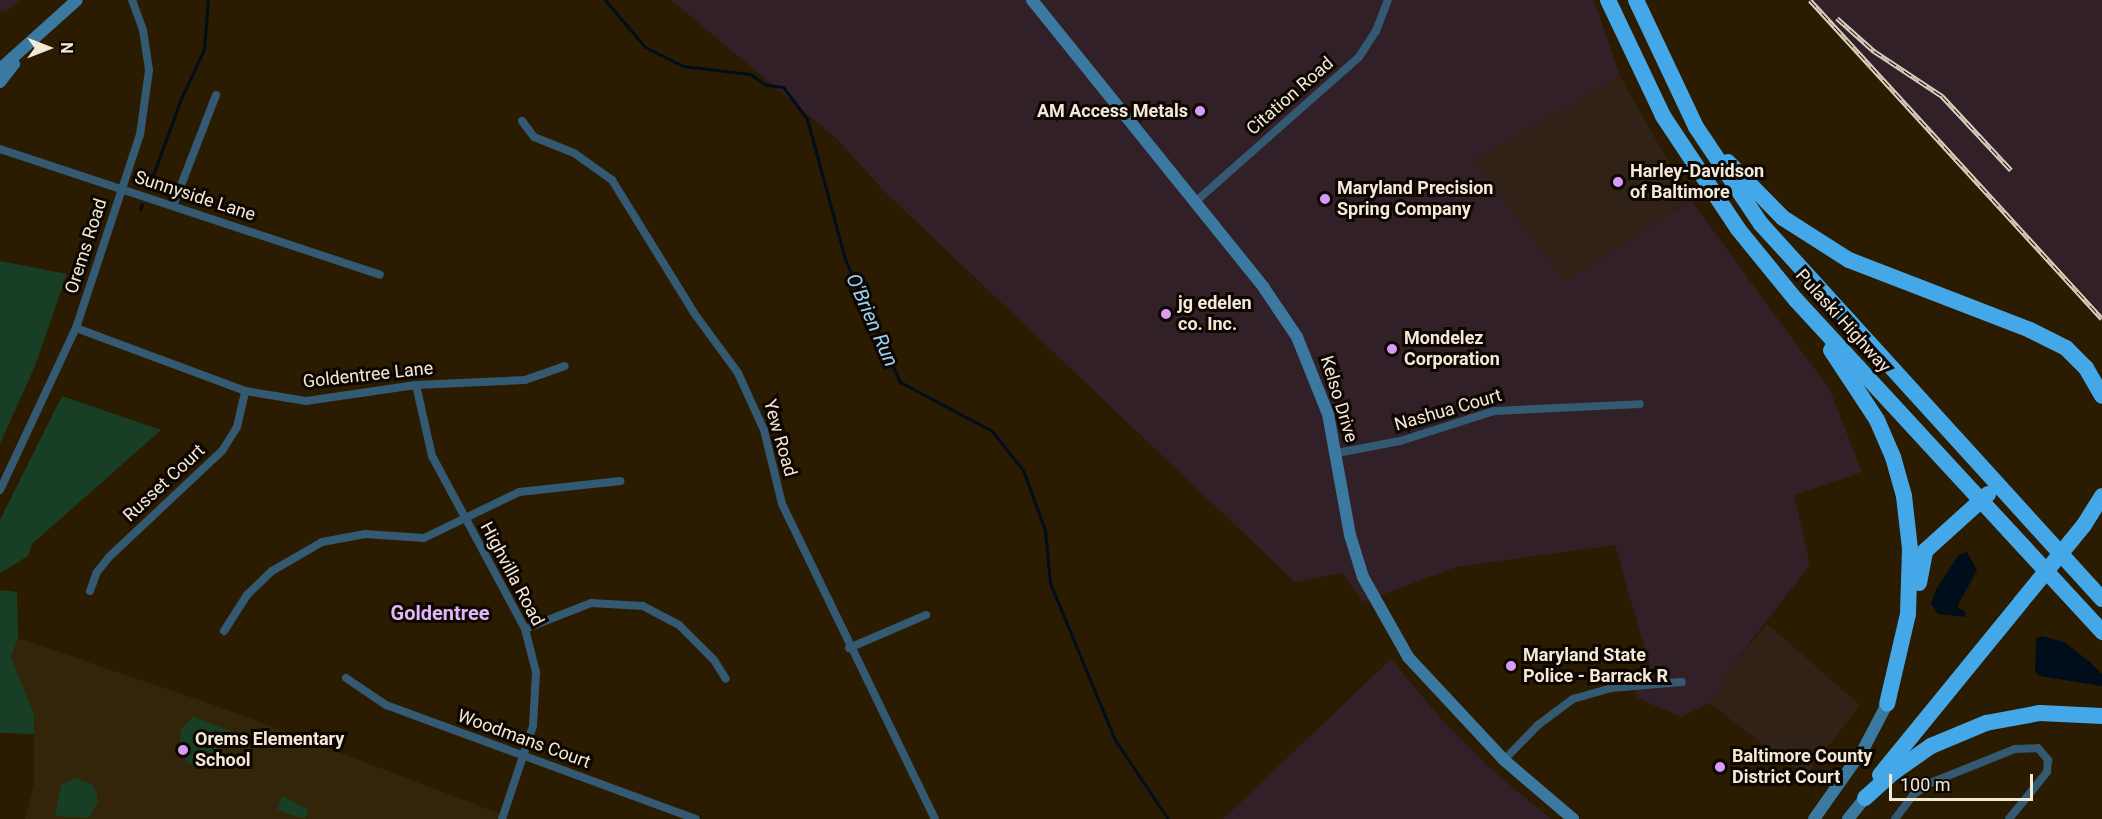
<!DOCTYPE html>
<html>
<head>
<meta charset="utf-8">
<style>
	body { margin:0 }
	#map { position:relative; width:2102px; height:819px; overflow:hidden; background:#2a1b01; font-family:Roboto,sans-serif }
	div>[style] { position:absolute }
	.commercial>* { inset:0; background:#312217 }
	.industrial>* { inset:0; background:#312027 }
	.built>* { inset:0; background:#332509 }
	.green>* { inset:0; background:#183e26 }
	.water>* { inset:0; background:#000e1b }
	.stream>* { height:3px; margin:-1.5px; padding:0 1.5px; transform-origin:1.5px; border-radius:1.5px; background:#000e1b }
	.street>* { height:8px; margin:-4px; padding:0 4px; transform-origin:4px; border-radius:4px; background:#345972 }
	.secondary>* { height:12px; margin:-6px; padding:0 6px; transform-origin:6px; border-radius:6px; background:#3c79a1 }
	.highway>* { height:16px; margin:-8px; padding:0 8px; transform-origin:8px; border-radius:8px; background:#44a8e8 }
	.rail>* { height:5px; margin-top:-2.5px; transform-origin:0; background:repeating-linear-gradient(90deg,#0e0701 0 9px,#dbd0bf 0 18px); box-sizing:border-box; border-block:2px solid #dbd0bf }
	.highway-bridge>* { height:16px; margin:-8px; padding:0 8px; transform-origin:8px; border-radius:8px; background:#44a8e8 }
	.dots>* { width:16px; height:16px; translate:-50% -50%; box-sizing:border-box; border:3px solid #0e0701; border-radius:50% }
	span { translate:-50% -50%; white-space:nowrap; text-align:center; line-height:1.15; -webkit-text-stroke:6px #0e0701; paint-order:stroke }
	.street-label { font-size:18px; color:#f3e9d9 }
	.poi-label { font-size:18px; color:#f3e9d9; font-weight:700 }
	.right { translate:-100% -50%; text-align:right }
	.left { translate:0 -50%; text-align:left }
	.water-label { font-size:20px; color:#97d3f8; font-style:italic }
	.neighbourhood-label { font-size:20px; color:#e0b7f8; font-weight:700 }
	.north { position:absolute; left:18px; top:18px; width:60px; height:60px; -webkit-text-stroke:4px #0e0701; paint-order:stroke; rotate:90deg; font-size:16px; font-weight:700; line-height:24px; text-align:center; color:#f3e9d9 }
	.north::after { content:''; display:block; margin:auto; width:21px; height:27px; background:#f3e9d9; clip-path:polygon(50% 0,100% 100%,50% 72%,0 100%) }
	.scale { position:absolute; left:1889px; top:774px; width:144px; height:27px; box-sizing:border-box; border:3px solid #f3e9d9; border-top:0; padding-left:8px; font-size:18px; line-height:21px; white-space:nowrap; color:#f3e9d9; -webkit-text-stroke:4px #0e0701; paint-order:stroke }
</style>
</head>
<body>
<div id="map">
	<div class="commercial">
		<div style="clip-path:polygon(1620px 76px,1690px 200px,1564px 283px,1473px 160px)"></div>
		<div style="clip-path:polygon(1767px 624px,1860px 705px,1805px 776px,1709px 703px,1720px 690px,1724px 676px)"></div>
	</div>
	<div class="industrial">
		<div style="clip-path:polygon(0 0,21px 0,4px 13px,0 12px)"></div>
		<div style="clip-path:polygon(671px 0,1594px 0,1620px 76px,1474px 160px,1565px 282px,1691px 200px,1830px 390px,1862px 472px,1794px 495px,1810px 565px,1724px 676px,1720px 690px,1709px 703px,1681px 717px,1637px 698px,1632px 671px,1650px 667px,1615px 545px,1456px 567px,1363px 602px,1342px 573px,1295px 582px,883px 190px,837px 139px)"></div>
		<div style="clip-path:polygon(1813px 0,2102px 0,2102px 314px,1857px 49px)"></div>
		<div style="clip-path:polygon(1391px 659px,1443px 721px,1491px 769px,1551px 819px,1223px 819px)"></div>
	</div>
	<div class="built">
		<div style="clip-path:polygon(18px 638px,231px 711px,503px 815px,502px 819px,25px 819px,34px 784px,34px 715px,11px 657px)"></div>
	</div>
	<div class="green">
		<div style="clip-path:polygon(0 261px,67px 274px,35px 366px,0 444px)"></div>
		<div style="clip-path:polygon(62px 396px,161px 430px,32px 544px,28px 556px,0 573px,0 520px)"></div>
		<div style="clip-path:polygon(0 590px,17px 592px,18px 638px,11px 657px,34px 715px,34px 734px,0 733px)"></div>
		<div style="clip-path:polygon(193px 717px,231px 731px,210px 768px,188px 764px,179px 748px,181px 729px)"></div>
		<div style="clip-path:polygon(74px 778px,90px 783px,97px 793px,98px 803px,89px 818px,55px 816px,61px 785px)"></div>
		<div style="clip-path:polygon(283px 796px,309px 810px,305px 819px,277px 810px)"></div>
	</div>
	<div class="water">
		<div style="clip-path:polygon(1967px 552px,1977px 570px,1957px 607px,1966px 612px,1965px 617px,1938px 614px,1931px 603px,1937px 588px,1958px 556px)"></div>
		<div style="clip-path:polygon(2042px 636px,2064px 642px,2090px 662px,2102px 674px,2102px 686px,2039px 676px,2035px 671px,2036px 639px)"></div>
	</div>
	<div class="stream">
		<div style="left:605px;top:0;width:62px;rotate:49.6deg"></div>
		<div style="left:645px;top:47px;width:42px;rotate:26.6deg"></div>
		<div style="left:683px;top:66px;width:67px;rotate:6.8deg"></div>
		<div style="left:750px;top:74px;width:19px;rotate:35deg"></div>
		<div style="left:766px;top:85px;width:17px;rotate:7deg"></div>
		<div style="left:783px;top:87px;width:40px;rotate:53deg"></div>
		<div style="left:807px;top:119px;width:145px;rotate:74.8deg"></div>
		<div style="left:845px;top:259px;width:135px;rotate:65.9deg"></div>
		<div style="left:900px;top:382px;width:104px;rotate:28deg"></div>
		<div style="left:992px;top:431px;width:50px;rotate:51.5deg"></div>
		<div style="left:1023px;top:470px;width:64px;rotate:69.9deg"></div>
		<div style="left:1045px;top:530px;width:53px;rotate:84.6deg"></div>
		<div style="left:1050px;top:583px;width:170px;rotate:67.5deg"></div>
		<div style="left:1115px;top:740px;width:95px;rotate:56.1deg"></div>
		<div style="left:148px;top:189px;width:94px;rotate:-70deg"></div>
		<div style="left:180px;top:101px;width:57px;rotate:-65.2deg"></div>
		<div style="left:204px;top:49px;width:49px;rotate:-85.3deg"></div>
		<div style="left:140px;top:209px;width:5px;rotate:-68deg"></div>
	</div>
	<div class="street">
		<div style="left:522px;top:121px;width:20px;rotate:53deg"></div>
		<div style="left:534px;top:137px;width:43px;rotate:21.8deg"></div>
		<div style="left:574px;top:153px;width:47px;rotate:35.4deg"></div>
		<div style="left:612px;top:180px;width:156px;rotate:58.3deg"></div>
		<div style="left:694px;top:313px;width:74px;rotate:53.7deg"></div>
		<div style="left:738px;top:373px;width:63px;rotate:65.5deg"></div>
		<div style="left:764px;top:430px;width:76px;rotate:76.3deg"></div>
		<div style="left:782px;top:504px;width:350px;rotate:64.1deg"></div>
		<div style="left:0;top:149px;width:400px;rotate:18.3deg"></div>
		<div style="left:1194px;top:203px;width:220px;rotate:-41.5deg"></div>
		<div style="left:1359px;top:57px;width:31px;rotate:-57deg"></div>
		<div style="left:1376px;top:31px;width:33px;rotate:-69deg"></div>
		<div style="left:173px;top:206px;width:119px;rotate:-68.8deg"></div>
		<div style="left:76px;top:328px;width:180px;rotate:20.4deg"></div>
		<div style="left:245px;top:391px;width:62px;rotate:9.3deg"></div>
		<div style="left:306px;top:401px;width:111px;rotate:-8.3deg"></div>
		<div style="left:416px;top:385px;width:109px;rotate:-2.6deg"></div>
		<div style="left:525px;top:380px;width:42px;rotate:-19.3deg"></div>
		<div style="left:416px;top:385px;width:73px;rotate:77.3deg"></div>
		<div style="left:432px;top:456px;width:196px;rotate:61.7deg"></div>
		<div style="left:525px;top:629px;width:44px;rotate:75.7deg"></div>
		<div style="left:536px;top:672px;width:54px;rotate:93.2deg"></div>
		<div style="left:533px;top:726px;width:98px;rotate:108.4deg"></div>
		<div style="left:1337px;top:453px;width:64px;rotate:-10.8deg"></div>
		<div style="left:1400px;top:441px;width:99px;rotate:-17.7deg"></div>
		<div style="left:1494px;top:411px;width:146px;rotate:-2.7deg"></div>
		<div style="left:0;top:490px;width:179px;rotate:-64.9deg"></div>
		<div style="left:76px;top:328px;width:203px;rotate:-71.7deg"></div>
		<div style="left:140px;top:135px;width:66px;rotate:-82.1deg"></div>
		<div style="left:149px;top:70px;width:40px;rotate:-98.5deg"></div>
		<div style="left:143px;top:30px;width:32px;rotate:-110deg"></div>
		<div style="left:90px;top:591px;width:20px;rotate:-70deg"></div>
		<div style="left:97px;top:572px;width:19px;rotate:-51deg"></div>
		<div style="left:109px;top:557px;width:155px;rotate:-43.2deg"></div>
		<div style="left:222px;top:451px;width:28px;rotate:-58deg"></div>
		<div style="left:237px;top:427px;width:37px;rotate:-77deg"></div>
		<div style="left:525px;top:629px;width:71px;rotate:-21.5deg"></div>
		<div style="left:591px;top:603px;width:52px;rotate:3.3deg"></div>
		<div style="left:643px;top:606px;width:41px;rotate:27.8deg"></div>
		<div style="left:679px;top:625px;width:49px;rotate:45deg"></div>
		<div style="left:714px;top:660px;width:22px;rotate:58deg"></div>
		<div style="left:224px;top:631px;width:43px;rotate:-57.4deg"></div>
		<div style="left:247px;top:595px;width:35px;rotate:-44deg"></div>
		<div style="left:272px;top:571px;width:58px;rotate:-30.1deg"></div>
		<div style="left:322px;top:542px;width:44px;rotate:-10.5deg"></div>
		<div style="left:365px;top:534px;width:59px;rotate:3.9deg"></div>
		<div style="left:424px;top:538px;width:106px;rotate:-25.8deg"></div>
		<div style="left:519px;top:492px;width:102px;rotate:-6.2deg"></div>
		<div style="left:849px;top:648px;width:84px;rotate:-23.2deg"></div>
		<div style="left:346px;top:678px;width:48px;rotate:34deg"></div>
		<div style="left:386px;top:705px;width:330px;rotate:20.2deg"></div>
		<div style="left:1504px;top:760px;width:49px;rotate:-45.8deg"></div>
		<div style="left:1538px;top:725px;width:44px;rotate:-36.6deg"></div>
		<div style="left:1573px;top:699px;width:40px;rotate:-16deg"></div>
		<div style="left:1611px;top:688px;width:71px;rotate:-4.8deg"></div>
		<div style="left:1895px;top:819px;width:30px;rotate:-53deg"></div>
		<div style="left:1913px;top:795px;width:21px;rotate:-35deg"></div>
		<div style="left:1930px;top:783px;width:92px;rotate:-21.8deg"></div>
		<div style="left:2015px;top:749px;width:23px;rotate:-2deg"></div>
		<div style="left:2038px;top:748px;width:16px;rotate:50deg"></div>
		<div style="left:2048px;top:760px;width:12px;rotate:95deg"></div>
		<div style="left:2047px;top:772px;width:60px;rotate:129deg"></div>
	</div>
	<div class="secondary">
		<div style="left:1032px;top:0;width:370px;rotate:51.1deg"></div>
		<div style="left:1264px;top:288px;width:59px;rotate:56deg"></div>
		<div style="left:1297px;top:337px;width:83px;rotate:68.1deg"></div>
		<div style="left:1328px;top:414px;width:123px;rotate:79.7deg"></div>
		<div style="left:1350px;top:535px;width:44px;rotate:72.8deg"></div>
		<div style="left:1363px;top:577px;width:92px;rotate:60.6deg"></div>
		<div style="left:1408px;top:657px;width:141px;rotate:47deg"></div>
		<div style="left:1504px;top:760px;width:91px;rotate:40.5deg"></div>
		<div style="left:0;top:69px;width:103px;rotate:-41.9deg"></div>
		<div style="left:0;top:82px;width:23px;rotate:-52deg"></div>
		<div style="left:1814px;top:819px;width:87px;rotate:-54.8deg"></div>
		<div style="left:1864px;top:748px;width:50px;rotate:-62.4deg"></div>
		<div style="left:1848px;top:819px;width:27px;rotate:-51deg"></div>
	</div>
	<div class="highway">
		<div style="left:1608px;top:0;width:128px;rotate:64.6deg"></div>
		<div style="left:1663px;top:116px;width:136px;rotate:56.4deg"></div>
		<div style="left:1738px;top:229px;width:92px;rotate:50.8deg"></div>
		<div style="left:1796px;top:300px;width:452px;rotate:47.3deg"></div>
		<div style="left:1636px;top:0;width:140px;rotate:64.7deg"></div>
		<div style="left:1696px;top:127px;width:117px;rotate:56.2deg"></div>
		<div style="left:1761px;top:224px;width:507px;rotate:47.72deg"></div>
		<div style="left:1728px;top:162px;width:78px;rotate:45.5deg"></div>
		<div style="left:1783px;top:218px;width:78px;rotate:32.5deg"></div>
		<div style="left:1849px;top:260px;width:194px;rotate:21.1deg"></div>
		<div style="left:2030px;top:330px;width:40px;rotate:26.6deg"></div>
		<div style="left:2066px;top:348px;width:28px;rotate:45deg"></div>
		<div style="left:2086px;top:368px;width:32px;rotate:60deg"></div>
		<div style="left:1831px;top:350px;width:84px;rotate:56.7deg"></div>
		<div style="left:1877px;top:420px;width:40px;rotate:66.6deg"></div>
		<div style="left:1893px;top:457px;width:41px;rotate:74.2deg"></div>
		<div style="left:1904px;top:496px;width:53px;rotate:83.5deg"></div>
		<div style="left:1910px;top:549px;width:65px;rotate:91.8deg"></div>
		<div style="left:1908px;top:614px;width:92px;rotate:103.1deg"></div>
		<div style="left:2084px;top:525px;width:34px;rotate:-58deg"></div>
		<div style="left:1919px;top:583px;width:33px;rotate:-79deg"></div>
		<div style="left:1925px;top:551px;width:85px;rotate:-42.1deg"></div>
		<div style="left:1880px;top:775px;width:223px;rotate:-50.8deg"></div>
		<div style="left:1865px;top:798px;width:39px;rotate:-42deg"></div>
		<div style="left:1894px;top:772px;width:45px;rotate:-35.1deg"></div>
		<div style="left:1931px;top:746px;width:60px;rotate:-22.7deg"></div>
		<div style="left:1986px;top:723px;width:55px;rotate:-10.5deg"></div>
		<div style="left:2040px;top:713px;width:62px;rotate:2.8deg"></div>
	</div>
	<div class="rail">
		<div style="left:1810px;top:0;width:432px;rotate:47.5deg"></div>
		<div style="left:1837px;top:18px;width:50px;rotate:41.7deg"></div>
		<div style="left:1874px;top:51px;width:82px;rotate:33.5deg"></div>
		<div style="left:1942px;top:96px;width:101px;rotate:47deg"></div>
	</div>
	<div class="highway-bridge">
		<div style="left:2021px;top:602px;width:99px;rotate:-50.7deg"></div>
	</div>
	<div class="dots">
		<div style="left:1200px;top:111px;background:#d79bf9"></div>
		<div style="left:1618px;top:182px;background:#d79bf9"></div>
		<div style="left:1325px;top:199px;background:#d79bf9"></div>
		<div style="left:1166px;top:314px;background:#d79bf9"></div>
		<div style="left:1392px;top:349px;background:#d79bf9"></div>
		<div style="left:1511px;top:666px;background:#d79bf9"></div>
		<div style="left:183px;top:750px;background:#d79bf9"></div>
		<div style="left:1720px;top:767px;background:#d79bf9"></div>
	</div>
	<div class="street-label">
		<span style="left:1290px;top:96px;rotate:-41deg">Citation Road</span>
		<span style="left:195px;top:196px;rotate:18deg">Sunnyside Lane</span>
		<span style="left:86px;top:246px;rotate:-72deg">Orems Road</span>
		<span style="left:1843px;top:321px;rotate:48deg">Pulaski Highway</span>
		<span style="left:368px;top:375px;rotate:-6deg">Goldentree Lane</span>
		<span style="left:1339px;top:399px;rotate:73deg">Kelso Drive</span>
		<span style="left:1448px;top:410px;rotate:-16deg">Nashua Court</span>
		<span style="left:780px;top:438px;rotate:74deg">Yew Road</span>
		<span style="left:164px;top:483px;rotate:-43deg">Russet Court</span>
		<span style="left:512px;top:574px;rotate:62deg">Highvilla Road</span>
		<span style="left:524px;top:739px;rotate:20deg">Woodmans Court</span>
	</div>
	<div class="poi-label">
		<span class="right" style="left:1188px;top:111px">AM Access Metals</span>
		<span class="left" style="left:1630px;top:182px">Harley-Davidson<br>of Baltimore</span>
		<span class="left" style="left:1337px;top:199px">Maryland Precision<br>Spring Company</span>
		<span class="left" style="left:1178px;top:314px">jg edelen<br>co. Inc.</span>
		<span class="left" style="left:1404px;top:349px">Mondelez<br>Corporation</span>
		<span class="left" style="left:1523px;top:666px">Maryland State<br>Police - Barrack R</span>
		<span class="left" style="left:195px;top:750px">Orems Elementary<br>School</span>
		<span class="left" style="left:1732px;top:767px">Baltimore County<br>District Court</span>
	</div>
	<div class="water-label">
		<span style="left:872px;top:320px;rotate:66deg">O'Brien Run</span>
	</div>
	<div class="neighbourhood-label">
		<span style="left:440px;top:613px">Goldentree</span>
	</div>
	<div class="north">N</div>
	<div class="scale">100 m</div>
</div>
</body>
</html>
